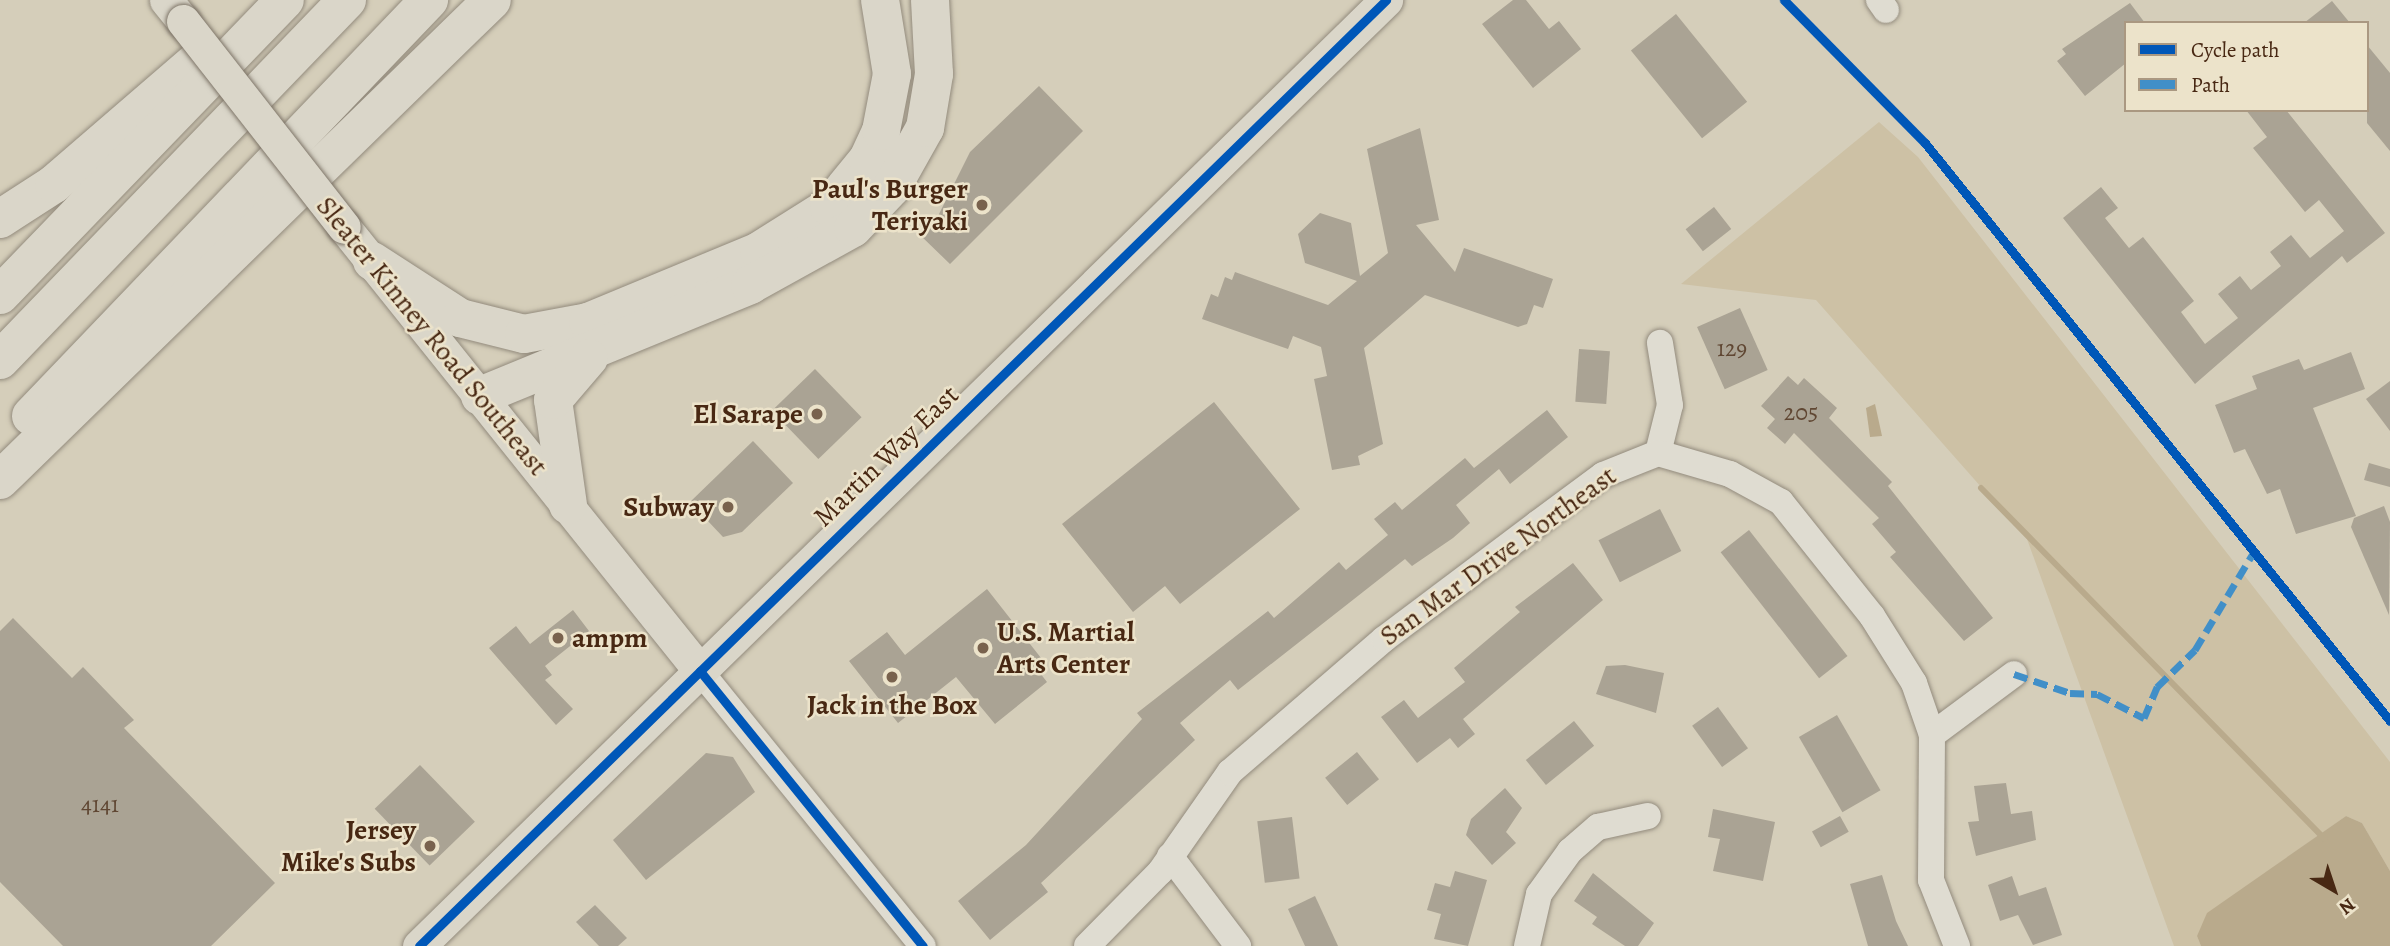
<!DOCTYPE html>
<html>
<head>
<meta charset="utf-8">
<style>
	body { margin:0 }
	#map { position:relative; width:2390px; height:946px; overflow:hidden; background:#d5ceba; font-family:Alegreya,serif }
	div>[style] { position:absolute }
	.green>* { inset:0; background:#cdc1a5 }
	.water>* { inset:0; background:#b9aa8c }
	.stream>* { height:6px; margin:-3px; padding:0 3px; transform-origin:3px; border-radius:3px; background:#b9aa8c }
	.building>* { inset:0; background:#aaa394; transform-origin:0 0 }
	.roads { filter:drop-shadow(0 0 2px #938b7d) drop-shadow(0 0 2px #938b7d) }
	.minor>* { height:26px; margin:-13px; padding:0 13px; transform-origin:13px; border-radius:13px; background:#dfdcd1 }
	.major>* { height:33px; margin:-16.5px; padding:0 16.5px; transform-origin:16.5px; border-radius:16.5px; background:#dad6c9 }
	.highway>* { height:38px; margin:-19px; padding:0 19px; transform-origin:19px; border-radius:19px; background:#dad6c9 }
	.bridges { filter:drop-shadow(0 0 2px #7e7568) drop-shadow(0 0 2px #7e7568) }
	.major-bridge>* { height:33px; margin:-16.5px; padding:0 16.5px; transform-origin:16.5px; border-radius:16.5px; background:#dad6c9 }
	.quiet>* { height:7px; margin-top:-3.5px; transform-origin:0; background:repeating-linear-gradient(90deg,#418fc8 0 14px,transparent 0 21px) }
	.cycleway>* { height:9px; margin:-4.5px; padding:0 4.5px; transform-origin:4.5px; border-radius:4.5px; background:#0057b8 }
	.dots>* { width:19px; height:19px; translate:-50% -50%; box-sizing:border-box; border:4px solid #ece3ca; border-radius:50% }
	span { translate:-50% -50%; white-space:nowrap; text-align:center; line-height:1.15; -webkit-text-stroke:5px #ece3ca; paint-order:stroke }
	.number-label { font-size:24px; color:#604733 }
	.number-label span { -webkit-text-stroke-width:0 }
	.poi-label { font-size:28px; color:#482813; font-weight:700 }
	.right { translate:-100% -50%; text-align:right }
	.left { translate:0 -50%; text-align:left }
	.street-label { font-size:28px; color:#482813 }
	.legend { position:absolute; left:2124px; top:21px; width:245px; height:91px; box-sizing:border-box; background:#ece3ca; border:2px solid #aa9881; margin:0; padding:9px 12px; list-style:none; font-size:21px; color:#482813 }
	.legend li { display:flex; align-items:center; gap:14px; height:35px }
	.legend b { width:35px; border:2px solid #aa9881 }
	.north { position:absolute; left:2299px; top:855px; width:70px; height:70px; -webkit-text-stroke:5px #ece3ca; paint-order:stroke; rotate:141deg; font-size:19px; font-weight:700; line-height:28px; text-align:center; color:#482813 }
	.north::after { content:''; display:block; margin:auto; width:24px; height:32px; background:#482813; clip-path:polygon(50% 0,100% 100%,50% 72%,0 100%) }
</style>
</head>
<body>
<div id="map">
	<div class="green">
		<div style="clip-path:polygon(1879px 122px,1918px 157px,2390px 762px,2390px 871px,2362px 823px,2346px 816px,2278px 864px,2197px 936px,2201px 946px,2174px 946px,2027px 539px,1816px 300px,1681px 284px)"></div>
	</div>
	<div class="water">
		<div style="clip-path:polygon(1875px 404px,1882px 436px,1870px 437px,1866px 408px)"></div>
		<div style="clip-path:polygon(2346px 816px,2362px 823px,2390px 871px,2390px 946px,2201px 946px,2197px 936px,2207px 913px)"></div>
	</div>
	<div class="stream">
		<div style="left:1981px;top:488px;width:491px;rotate:45.6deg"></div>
	</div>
	<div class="building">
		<div style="clip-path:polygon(1513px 0,1526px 0,1549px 29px,1559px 21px,1581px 49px,1533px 88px,1482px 24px)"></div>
		<div style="clip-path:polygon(2332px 1px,2350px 23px,2304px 23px)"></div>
		<div style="clip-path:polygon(2130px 3px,2145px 23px,2126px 23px,2126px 63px,2085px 96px,2057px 61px,2066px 54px,2062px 49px)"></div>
		<div style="left:1676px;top:14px;width:113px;height:58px;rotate:51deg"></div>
		<div style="clip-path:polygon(2367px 45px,2390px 73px,2390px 151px,2367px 123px)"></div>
		<div style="clip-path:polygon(1039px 86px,1083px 131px,950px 264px,920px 235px,937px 218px,970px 152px)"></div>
		<div style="clip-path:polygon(2246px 110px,2286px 110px,2385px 233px,2347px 263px,2342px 256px,2195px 384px,2063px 218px,2101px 187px,2118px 208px,2105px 218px,2129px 248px,2143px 237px,2194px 301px,2181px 312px,2205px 344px,2238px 318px,2218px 294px,2240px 276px,2251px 290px,2281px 266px,2270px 252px,2291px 235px,2310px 258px,2344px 231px,2319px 200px,2305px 212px,2271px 170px,2253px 148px,2267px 137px)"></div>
		<div style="clip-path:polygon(1420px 128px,1439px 220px,1416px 225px,1455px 272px,1464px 248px,1553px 279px,1543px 308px,1534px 305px,1527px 324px,1518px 327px,1425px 295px,1364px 348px,1383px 444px,1358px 456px,1360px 465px,1332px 470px,1314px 379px,1327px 376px,1321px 347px,1293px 336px,1288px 349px,1202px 319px,1211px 294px,1218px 297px,1225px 277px,1232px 280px,1235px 272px,1328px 305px,1357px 281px,1305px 263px,1298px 234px,1320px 213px,1351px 223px,1360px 276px,1388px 253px,1367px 149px)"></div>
		<div style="left:1714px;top:207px;width:28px;height:36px;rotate:52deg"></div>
		<div style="left:1740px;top:308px;width:68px;height:47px;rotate:66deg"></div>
		<div style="left:1579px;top:349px;width:31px;height:53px;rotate:4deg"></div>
		<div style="clip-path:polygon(2351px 352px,2365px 389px,2313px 408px,2356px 516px,2296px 534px,2280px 489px,2267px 494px,2245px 449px,2234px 453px,2215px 405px,2257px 389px,2252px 376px,2299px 359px,2304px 370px)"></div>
		<div style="left:815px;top:369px;width:67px;height:60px;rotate:46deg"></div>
		<div style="clip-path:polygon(1788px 376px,1798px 385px,1804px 378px,1837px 408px,1829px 418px,1892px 482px,1888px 486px,1993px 618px,1964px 641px,1890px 557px,1896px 552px,1872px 524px,1879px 518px,1794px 433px,1785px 444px,1767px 428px,1775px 419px,1761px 406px)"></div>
		<div style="clip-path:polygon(2390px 381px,2390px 431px,2366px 399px)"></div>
		<div style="clip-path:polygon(1214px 402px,1300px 509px,1180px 604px,1165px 586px,1133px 612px,1062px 524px)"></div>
		<div style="clip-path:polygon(1547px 410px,1568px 437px,1510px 484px,1499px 469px,1456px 505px,1470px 523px,1453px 538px,1412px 566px,1405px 559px,1238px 690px,1230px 680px,1180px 723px,1195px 740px,1041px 883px,1048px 892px,990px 940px,958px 901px,1026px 845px,1142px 719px,1137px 713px,1268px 611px,1274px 618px,1339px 562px,1346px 570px,1388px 535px,1374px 519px,1395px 502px,1402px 510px,1465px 458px,1474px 468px)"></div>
		<div style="clip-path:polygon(753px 441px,793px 483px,742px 532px,723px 537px,690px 502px)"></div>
		<div style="clip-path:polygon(2369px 463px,2390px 469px,2390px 487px,2364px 480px)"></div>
		<div style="clip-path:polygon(2384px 506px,2390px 522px,2389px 615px,2351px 527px,2354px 518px)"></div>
		<div style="left:1660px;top:509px;width:47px;height:69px;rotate:63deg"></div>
		<div style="left:1749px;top:530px;width:160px;height:36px;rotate:52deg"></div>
		<div style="clip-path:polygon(1573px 563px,1603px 600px,1463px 719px,1475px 734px,1458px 748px,1450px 738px,1417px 763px,1381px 717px,1404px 700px,1418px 718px,1465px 682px,1454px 668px,1520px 612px,1515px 607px)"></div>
		<div style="clip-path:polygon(987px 589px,1041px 658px,1033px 664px,1047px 682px,995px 724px,956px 677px,898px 723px,849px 661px,887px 632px,905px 655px)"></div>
		<div style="clip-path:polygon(573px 610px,589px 631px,545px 666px,552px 675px,545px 680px,573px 709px,556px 725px,489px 648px,516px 626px,530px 644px)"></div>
		<div style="clip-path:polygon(13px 618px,72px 678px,83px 667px,134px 720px,124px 728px,275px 883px,211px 946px,63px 946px,0 882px,0 631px)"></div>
		<div style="clip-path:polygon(1625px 665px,1664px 673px,1656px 713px,1596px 694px,1606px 666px)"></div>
		<div style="left:1718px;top:707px;width:51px;height:32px;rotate:54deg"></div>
		<div style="left:1837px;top:715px;width:87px;height:44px;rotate:60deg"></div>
		<div style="left:1574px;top:721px;width:32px;height:62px;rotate:51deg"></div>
		<div style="left:1357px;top:752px;width:35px;height:41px;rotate:51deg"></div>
		<div style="clip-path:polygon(706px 753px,733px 757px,755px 792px,646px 880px,613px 840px)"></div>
		<div style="left:420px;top:765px;width:79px;height:63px;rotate:46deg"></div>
		<div style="clip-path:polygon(2006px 783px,2011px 814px,2032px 811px,2036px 840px,1976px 856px,1968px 822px,1979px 821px,1974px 786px)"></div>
		<div style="clip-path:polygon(1505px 788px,1522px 808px,1506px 832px,1516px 843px,1492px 865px,1466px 835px,1471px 819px)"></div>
		<div style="clip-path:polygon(1713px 809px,1775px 822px,1763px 881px,1713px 871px,1720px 839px,1708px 837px)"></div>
		<div style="left:1840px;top:816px;width:18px;height:32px;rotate:61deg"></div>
		<div style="left:1292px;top:817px;width:62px;height:35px;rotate:83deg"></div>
		<div style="clip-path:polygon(1455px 871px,1487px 880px,1468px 946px,1434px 939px,1441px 914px,1427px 910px,1435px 883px,1450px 887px)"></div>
		<div style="clip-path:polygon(1593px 873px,1654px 923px,1638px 946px,1625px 946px,1592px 924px,1597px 917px,1574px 901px)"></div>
		<div style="clip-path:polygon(1882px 875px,1896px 921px,1908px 946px,1868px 946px,1850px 884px)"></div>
		<div style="clip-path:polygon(2012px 876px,2019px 896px,2046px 887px,2062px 935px,2033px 945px,2018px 915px,2000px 921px,1988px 885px)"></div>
		<div style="clip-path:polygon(1315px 896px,1338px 946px,1305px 946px,1288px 909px)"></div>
		<div style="clip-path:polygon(595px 905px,627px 938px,618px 946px,599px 946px,576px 922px)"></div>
	</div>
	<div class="roads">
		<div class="minor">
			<div style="left:1879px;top:0;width:12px;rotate:55deg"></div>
			<div style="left:1658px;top:453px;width:49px;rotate:-76deg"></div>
			<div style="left:1670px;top:405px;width:63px;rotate:-99.2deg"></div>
			<div style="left:700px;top:671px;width:354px;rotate:51deg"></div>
			<div style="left:1932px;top:735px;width:102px;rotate:-36.6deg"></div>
			<div style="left:1170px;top:856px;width:113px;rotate:52.9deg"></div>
			<div style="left:1087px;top:946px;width:104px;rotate:-45.4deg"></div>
			<div style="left:1160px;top:872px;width:122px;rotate:-55deg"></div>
			<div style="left:1230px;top:772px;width:203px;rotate:-40.8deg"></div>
			<div style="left:1384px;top:639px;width:191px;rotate:-36.9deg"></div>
			<div style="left:1537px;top:524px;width:82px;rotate:-36.6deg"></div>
			<div style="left:1603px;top:475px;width:59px;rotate:-21.8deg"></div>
			<div style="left:1658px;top:453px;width:75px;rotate:16.3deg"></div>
			<div style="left:1730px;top:474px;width:58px;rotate:28.8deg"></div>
			<div style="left:1781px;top:502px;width:146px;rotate:51.4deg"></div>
			<div style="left:1872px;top:616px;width:79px;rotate:57.9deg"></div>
			<div style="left:1914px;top:683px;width:55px;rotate:70.9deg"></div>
			<div style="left:1932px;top:735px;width:145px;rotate:90.4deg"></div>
			<div style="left:1931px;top:880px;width:71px;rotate:68.5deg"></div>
			<div style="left:1527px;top:946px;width:53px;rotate:-77deg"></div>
			<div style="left:1539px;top:894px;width:53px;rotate:-54.2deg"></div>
			<div style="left:1570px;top:851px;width:37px;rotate:-41deg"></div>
			<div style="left:1598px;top:827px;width:51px;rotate:-12.4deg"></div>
		</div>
		<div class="major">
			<div style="left:166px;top:0;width:27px;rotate:51deg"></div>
			<div style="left:344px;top:227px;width:569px;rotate:51.28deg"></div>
			<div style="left:419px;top:946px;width:1353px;rotate:-44.37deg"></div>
		</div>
		<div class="highway">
			<div style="left:0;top:219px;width:64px;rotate:-32.9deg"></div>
			<div style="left:54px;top:184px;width:185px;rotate:-40.8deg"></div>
			<div style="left:372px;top:261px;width:105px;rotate:32.9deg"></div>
			<div style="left:460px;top:318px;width:66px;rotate:14deg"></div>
			<div style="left:524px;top:334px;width:65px;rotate:-10.6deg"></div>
			<div style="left:588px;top:322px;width:185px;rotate:-22.5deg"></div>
			<div style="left:759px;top:251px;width:83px;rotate:-32.2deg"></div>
			<div style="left:829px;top:207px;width:62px;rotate:-50.9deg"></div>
			<div style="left:868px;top:159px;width:31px;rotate:-65deg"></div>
			<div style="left:881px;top:131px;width:58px;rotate:-79.1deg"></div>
			<div style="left:892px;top:74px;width:75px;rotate:-99.2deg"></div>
			<div style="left:0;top:295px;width:410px;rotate:-46deg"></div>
			<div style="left:0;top:360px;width:500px;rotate:-46.05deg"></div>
			<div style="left:480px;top:396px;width:292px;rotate:-22.3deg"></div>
			<div style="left:750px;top:285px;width:118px;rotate:-29deg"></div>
			<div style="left:853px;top:228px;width:57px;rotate:-46.4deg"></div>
			<div style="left:892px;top:187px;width:68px;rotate:-60.8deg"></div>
			<div style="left:925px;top:128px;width:55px;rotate:-80.5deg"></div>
			<div style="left:934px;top:74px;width:74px;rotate:-93.1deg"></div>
			<div style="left:31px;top:416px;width:576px;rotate:-46.27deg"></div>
			<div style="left:0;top:480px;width:687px;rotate:-44.29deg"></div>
			<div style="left:568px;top:505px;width:106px;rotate:-98.1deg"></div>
			<div style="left:553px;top:400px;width:55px;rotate:-49.4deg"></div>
		</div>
	</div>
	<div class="bridges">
		<div class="major-bridge">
			<div style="left:183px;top:21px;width:261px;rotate:52deg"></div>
		</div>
	</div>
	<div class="quiet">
		<div style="left:2014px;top:674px;width:59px;rotate:18.7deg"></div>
		<div style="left:2070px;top:693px;width:27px;rotate:2deg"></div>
		<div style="left:2097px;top:694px;width:53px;rotate:27.1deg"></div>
		<div style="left:2144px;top:718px;width:34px;rotate:-67deg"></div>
		<div style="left:2157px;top:687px;width:53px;rotate:-44.2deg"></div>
		<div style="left:2195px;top:650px;width:114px;rotate:-59deg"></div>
	</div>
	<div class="cycleway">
		<div style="left:1784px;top:0;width:201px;rotate:45.4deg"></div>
		<div style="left:1925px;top:143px;width:742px;rotate:51.18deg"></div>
		<div style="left:700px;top:671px;width:354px;rotate:51deg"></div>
		<div style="left:419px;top:946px;width:1353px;rotate:-44.37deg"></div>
	</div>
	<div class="dots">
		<div style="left:982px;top:205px;background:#79624d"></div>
		<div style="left:817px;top:414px;background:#79624d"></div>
		<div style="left:728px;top:507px;background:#79624d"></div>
		<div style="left:558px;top:638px;background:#79624d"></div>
		<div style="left:983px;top:648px;background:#79624d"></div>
		<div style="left:892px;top:677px;background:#79624d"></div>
		<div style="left:430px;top:846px;background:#79624d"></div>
	</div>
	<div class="number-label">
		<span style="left:1732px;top:349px">129</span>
		<span style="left:1801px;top:413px">205</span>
		<span style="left:100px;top:805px">4141</span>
	</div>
	<div class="poi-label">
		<span class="right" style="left:968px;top:205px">Paul's Burger<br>Teriyaki</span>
		<span class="right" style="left:803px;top:414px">El Sarape</span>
		<span class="right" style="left:714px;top:507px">Subway</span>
		<span class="left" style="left:997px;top:648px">U.S. Martial<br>Arts Center</span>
		<span class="left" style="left:572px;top:638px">ampm</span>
		<span style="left:892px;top:705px">Jack in the Box</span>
		<span class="right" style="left:416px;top:846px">Jersey<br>Mike's Subs</span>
	</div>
	<div class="street-label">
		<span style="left:432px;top:336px;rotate:51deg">Sleater Kinney Road Southeast</span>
		<span style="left:886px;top:456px;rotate:-44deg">Martin Way East</span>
		<span style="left:1498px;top:556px;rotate:-36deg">San Mar Drive Northeast</span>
	</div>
	<ul class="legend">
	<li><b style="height:9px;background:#0057b8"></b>Cycle path</li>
	<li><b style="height:9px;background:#418fc8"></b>Path</li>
	</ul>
	<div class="north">N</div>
</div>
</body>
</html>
